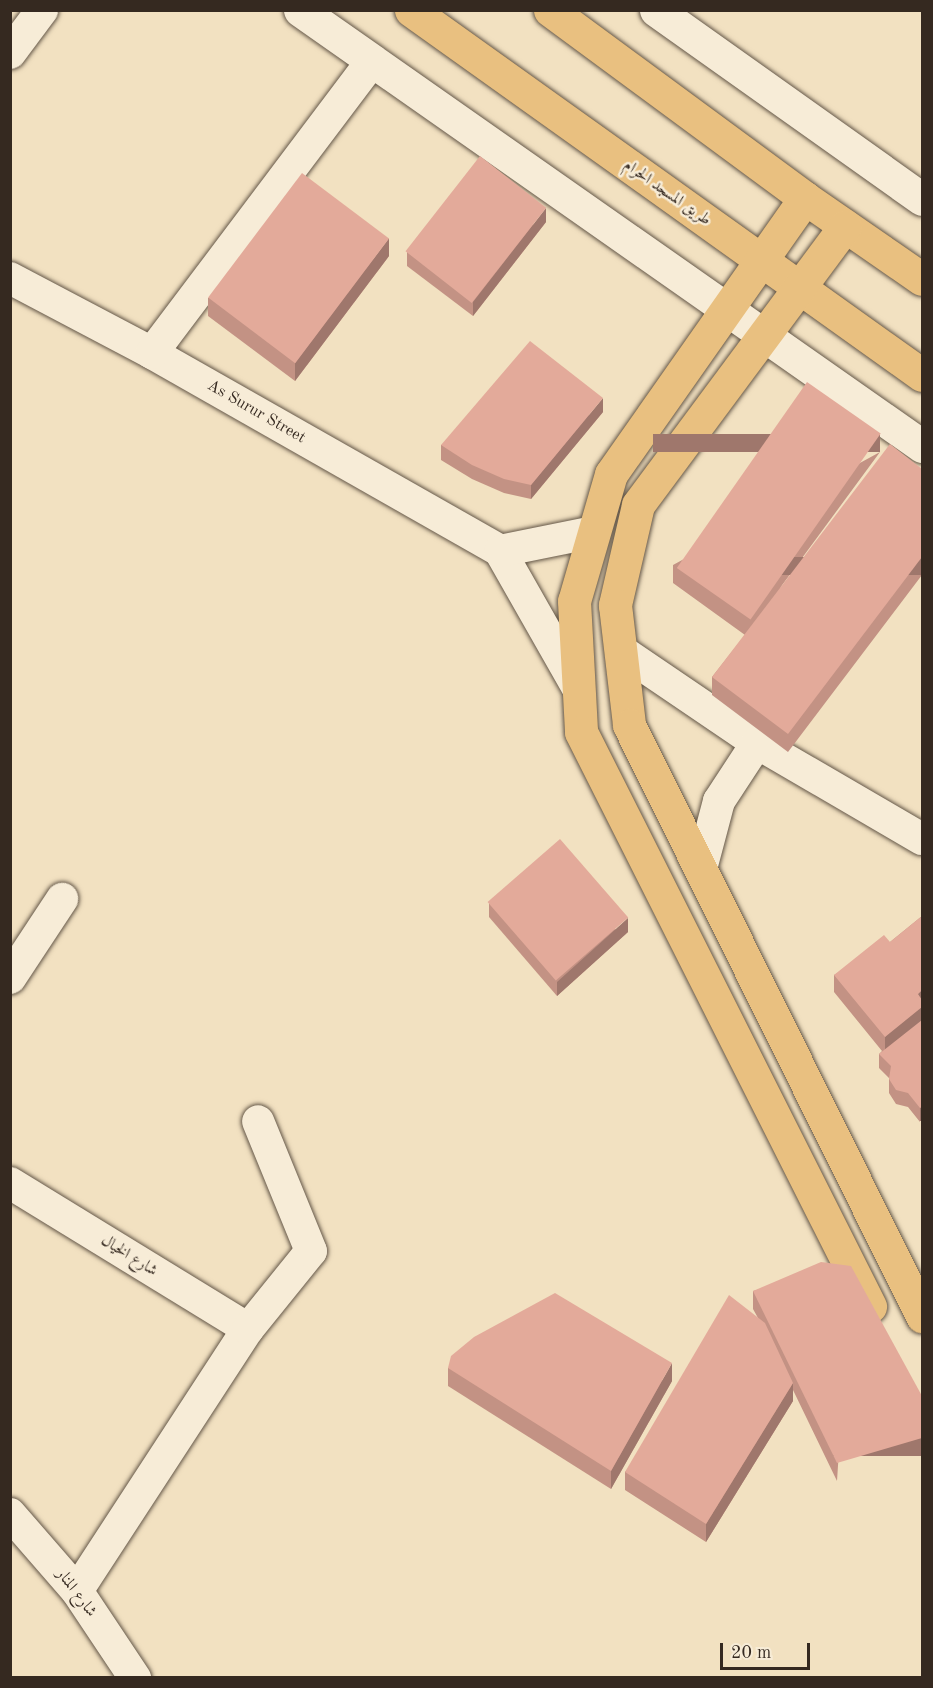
<!DOCTYPE html>
<html>
<head>
<meta charset="utf-8">
<style>
	body { margin:0 }
	#map { position:relative; width:933px; height:1688px; overflow:hidden; background:#f2e1c1; font-family:"Old Standard TT",Amiri,serif }
	div>[style] { position:absolute }
	.roads { filter:drop-shadow(0 0 2px #645748) drop-shadow(0 0 2px #645748) }
	.minor>* { height:32px; margin:-16px; padding:0 16px; transform-origin:16px; border-radius:16px; background:#f7ecd7 }
	.tertiary>* { height:33px; margin:-16.5px; padding:0 16.5px; transform-origin:16.5px; border-radius:16.5px; background:#f7ecd7 }
	.primary>* { height:33px; margin:-16.5px; padding:0 16.5px; transform-origin:16.5px; border-radius:16.5px; background:#e9c080 }
	.wall>* { inset:0; background:#c39284 }
	.shaded-wall>* { inset:0; background:#9f776c; transform-origin:0 0 }
	.building>* { inset:0; background:#e3aa9a; transform-origin:0 0 }
	span { translate:-50% -50%; white-space:nowrap; text-align:center; line-height:1.15; -webkit-text-stroke:5px #f7ecd7; paint-order:stroke }
	.street-label { font-size:16px; color:#352920 }
	.frame { position:absolute; inset:0; border:12px solid #352920; pointer-events:none }
	.scale { position:absolute; left:720px; top:1643px; width:90px; height:27px; box-sizing:border-box; border:3px solid #352920; border-top:0; padding-left:8px; font-size:18px; line-height:21px; white-space:nowrap; color:#352920; -webkit-text-stroke:4px #f7ecd7; paint-order:stroke }
</style>
</head>
<body>
<div id="map">
	<div class="roads">
		<div class="minor">
			<div style="left:10px;top:53px;width:54px;rotate:-53.3deg"></div>
			<div style="left:10px;top:278px;width:161px;rotate:27.8deg"></div>
			<div style="left:152px;top:353px;width:400px;rotate:29.6deg"></div>
			<div style="left:152px;top:353px;width:366px;rotate:-53deg"></div>
			<div style="left:500px;top:551px;width:160px;rotate:60.4deg"></div>
			<div style="left:500px;top:551px;width:96px;rotate:-11.4deg"></div>
			<div style="left:623px;top:652px;width:162px;rotate:34.2deg"></div>
			<div style="left:757px;top:743px;width:191px;rotate:30.2deg"></div>
			<div style="left:701px;top:869px;width:70px;rotate:-75.2deg"></div>
			<div style="left:719px;top:801px;width:69px;rotate:-56.8deg"></div>
			<div style="left:10px;top:978px;width:95px;rotate:-56.6deg"></div>
			<div style="left:10px;top:1183px;width:279px;rotate:31.5deg"></div>
			<div style="left:10px;top:1514px;width:102px;rotate:49deg"></div>
			<div style="left:77px;top:1591px;width:105px;rotate:56.3deg"></div>
			<div style="left:77px;top:1591px;width:313px;rotate:-56.9deg"></div>
			<div style="left:248px;top:1329px;width:100px;rotate:-51.1deg"></div>
			<div style="left:311px;top:1251px;width:140px;rotate:-112.2deg"></div>
		</div>
		<div class="tertiary">
			<div style="left:300px;top:10px;width:760px;rotate:35.03deg"></div>
			<div style="left:656px;top:10px;width:326px;rotate:35.4deg"></div>
		</div>
		<div class="primary">
			<div style="left:411px;top:10px;width:628px;rotate:35.54deg"></div>
			<div style="left:550px;top:10px;width:317px;rotate:36.4deg"></div>
			<div style="left:805px;top:198px;width:142px;rotate:34.7deg"></div>
			<div style="left:805px;top:198px;width:337px;rotate:125.1deg"></div>
			<div style="left:611px;top:474px;width:132px;rotate:106.2deg"></div>
			<div style="left:574px;top:601px;width:131px;rotate:86.9deg"></div>
			<div style="left:581px;top:732px;width:643px;rotate:63.28deg"></div>
			<div style="left:845px;top:226px;width:347px;rotate:126.6deg"></div>
			<div style="left:638px;top:505px;width:103px;rotate:103deg"></div>
			<div style="left:615px;top:605px;width:121px;rotate:83.3deg"></div>
			<div style="left:629px;top:725px;width:660px;rotate:63.63deg"></div>
		</div>
	</div>
	<div class="wall">
		<div style="clip-path:polygon(546px 222px,473px 316px,407px 266px,407px 252px)"></div>
		<div style="clip-path:polygon(389px 256px,295px 381px,208px 316px,208px 298px)"></div>
		<div style="clip-path:polygon(603px 412px,531px 499px,504px 493px,472px 479px,441px 460px,441px 445px)"></div>
		<div style="clip-path:polygon(880px 452px,780px 588px,922px 469px,922px 575px,788px 752px,712px 695px,712px 677px,745px 635px,673px 583px,673px 565px)"></div>
		<div style="clip-path:polygon(489px 903px,628px 932px,557px 996px,489px 917px)"></div>
		<div style="clip-path:polygon(922px 916px,920px 1122px,908px 1107px,896px 1104px,889px 1093px,889px 1078px,879px 1068px,879px 1054px,882px 1051px,834px 992px,834px 975px,890px 942px)"></div>
		<div style="clip-path:polygon(851px 1266px,837px 1481px,793px 1390px,793px 1401px,706px 1542px,625px 1490px,625px 1472px,758px 1318px,753px 1309px,753px 1291px)"></div>
		<div style="clip-path:polygon(448px 1368px,672px 1381px,611px 1489px,448px 1386px)"></div>
	</div>
	<div class="shaded-wall">
		<div style="clip-path:polygon(546px 208px,546px 222px,473px 316px,473px 302px)"></div>
		<div style="clip-path:polygon(389px 238px,389px 256px,295px 381px,295px 363px)"></div>
		<div style="clip-path:polygon(603px 398px,603px 412px,531px 499px,531px 485px)"></div>
		<div style="left:880px;top:434px;width:18px;height:227px;rotate:90deg"></div>
		<div style="left:922px;top:557px;width:18px;height:222px;rotate:90deg"></div>
		<div style="clip-path:polygon(628px 918px,628px 932px,557px 996px,557px 982px)"></div>
		<div style="clip-path:polygon(922px 990px,922px 1025px,885px 1055px,885px 1037px,918px 994px)"></div>
		<div style="left:922px;top:1107px;width:14px;height:2px;rotate:90deg"></div>
		<div style="clip-path:polygon(672px 1363px,672px 1381px,611px 1489px,611px 1471px)"></div>
		<div style="clip-path:polygon(793px 1383px,793px 1401px,706px 1542px,706px 1524px)"></div>
		<div style="left:922px;top:1438px;width:18px;height:89px;rotate:90deg"></div>
	</div>
	<div class="building">
		<div style="left:480px;top:156px;width:84px;height:121px;rotate:38deg"></div>
		<div style="left:302px;top:173px;width:109px;height:156px;rotate:37deg"></div>
		<div style="clip-path:polygon(530px 341px,603px 398px,531px 485px,504px 479px,472px 465px,441px 445px)"></div>
		<div style="left:807px;top:382px;width:90px;height:227px;rotate:35deg"></div>
		<div style="clip-path:polygon(890px 444px,922px 469px,922px 557px,788px 734px,712px 677px)"></div>
		<div style="left:560px;top:839px;width:104px;height:96px;rotate:49deg"></div>
		<div style="clip-path:polygon(922px 916px,922px 990px,918px 994px,922px 1000px,922px 1007px,885px 1037px,834px 975px,884px 935px,890px 942px)"></div>
		<div style="clip-path:polygon(922px 1020px,922px 1107px,920px 1108px,908px 1093px,896px 1090px,889px 1079px,891px 1066px,879px 1054px)"></div>
		<div style="clip-path:polygon(821px 1262px,851px 1266px,922px 1396px,922px 1438px,837px 1463px,753px 1291px)"></div>
		<div style="clip-path:polygon(555px 1293px,672px 1363px,611px 1471px,448px 1368px,451px 1356px,474px 1337px)"></div>
		<div style="clip-path:polygon(729px 1295px,765px 1323px,793px 1383px,706px 1524px,625px 1472px)"></div>
	</div>
	<div class="street-label">
		<span style="left:667px;top:193px;rotate:35deg">طريق المسجد الحرام</span>
		<span style="left:256px;top:412px;rotate:30deg">As Surur Street</span>
		<span style="left:129px;top:1256px;rotate:32deg">شارع الخيال</span>
		<span style="left:76px;top:1593px;rotate:53deg">شارع المنار</span>
	</div>
	<div class="frame"></div>
	<div class="scale">20 m</div>
</div>
</body>
</html>
